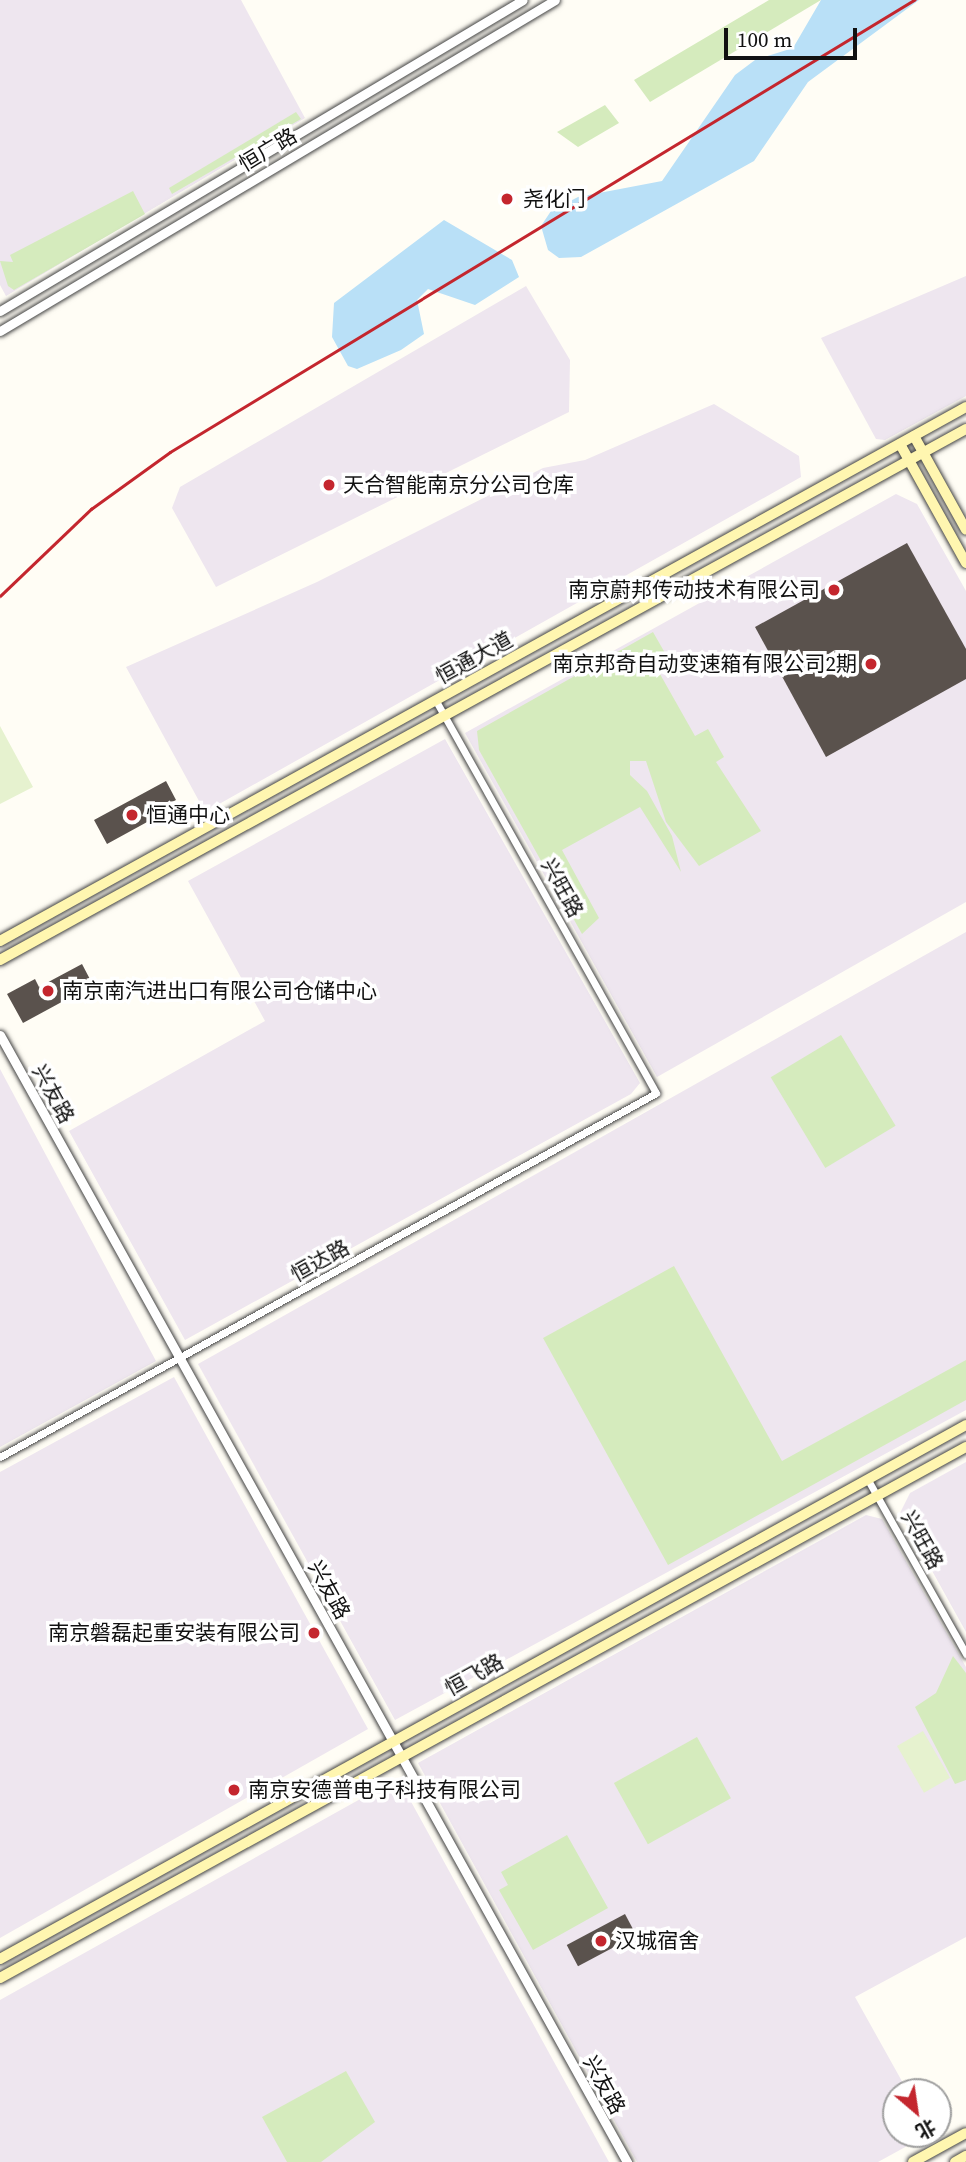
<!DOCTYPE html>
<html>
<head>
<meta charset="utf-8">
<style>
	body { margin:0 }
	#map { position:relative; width:966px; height:2162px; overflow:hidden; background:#fffdf5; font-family:"Source Serif 4","Noto Sans SC",serif }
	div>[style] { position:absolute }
	.industrial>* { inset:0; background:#eee6ef }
	.green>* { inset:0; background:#d5ebbd; transform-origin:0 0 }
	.pitch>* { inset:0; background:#e6f2cf; transform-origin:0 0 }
	.water>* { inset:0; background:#b9e0f7 }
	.building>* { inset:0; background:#5a524d; transform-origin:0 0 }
	.roads { filter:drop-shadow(0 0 2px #444) drop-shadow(0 0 2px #444) }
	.minor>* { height:7px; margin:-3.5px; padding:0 3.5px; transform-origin:3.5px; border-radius:3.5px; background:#fff }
	.tertiary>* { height:9px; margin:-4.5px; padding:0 4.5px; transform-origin:4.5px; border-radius:4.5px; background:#fff }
	.secondary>* { height:10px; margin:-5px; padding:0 5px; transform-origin:5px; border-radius:5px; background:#fff6b0 }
	.rail>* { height:2.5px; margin:-1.25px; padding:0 1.25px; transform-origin:1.25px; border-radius:1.25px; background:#c4262e }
	.dots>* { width:19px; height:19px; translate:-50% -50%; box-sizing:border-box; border:4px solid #fff; border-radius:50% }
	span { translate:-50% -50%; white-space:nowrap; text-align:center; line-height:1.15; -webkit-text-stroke:7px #fff; paint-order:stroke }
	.street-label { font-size:21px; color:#111 }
	.poi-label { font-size:21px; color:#111 }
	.left { translate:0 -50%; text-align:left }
	.right { translate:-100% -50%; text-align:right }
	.north { position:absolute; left:882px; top:2078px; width:70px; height:70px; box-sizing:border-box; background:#fff; border:2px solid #a0a0a0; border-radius:50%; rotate:151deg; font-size:19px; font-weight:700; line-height:28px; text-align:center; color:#111 }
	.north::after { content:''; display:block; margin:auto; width:24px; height:32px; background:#c4262e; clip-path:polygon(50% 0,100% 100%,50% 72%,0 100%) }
	.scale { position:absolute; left:724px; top:28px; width:133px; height:32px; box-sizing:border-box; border:4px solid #111; border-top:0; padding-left:9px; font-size:21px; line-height:24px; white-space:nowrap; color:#111; -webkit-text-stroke:5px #fff; paint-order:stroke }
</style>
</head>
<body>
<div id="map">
	<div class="industrial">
		<div style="clip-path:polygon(0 0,241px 0,305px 118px,6px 296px,0 285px)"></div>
		<div style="clip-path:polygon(966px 276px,966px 396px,885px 440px,876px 439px,821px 338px)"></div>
		<div style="clip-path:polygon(526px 286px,570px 360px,569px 412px,216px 587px,172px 508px,180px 487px)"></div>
		<div style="clip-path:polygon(714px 404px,799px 456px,801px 477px,205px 812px,126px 667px,317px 582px,543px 468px,585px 460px)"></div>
		<div style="clip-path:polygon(896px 494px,917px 504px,966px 591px,966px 902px,657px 1077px,465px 733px)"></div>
		<div style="clip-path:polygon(445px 739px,640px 1083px,631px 1094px,185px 1340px,69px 1131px,265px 1021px,188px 881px)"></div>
		<div style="clip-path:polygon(966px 932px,966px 1410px,395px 1720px,198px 1364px)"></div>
		<div style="clip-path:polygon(0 1069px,156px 1361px,0 1447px)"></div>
		<div style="clip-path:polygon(174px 1377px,368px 1729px,0 1938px,0 1472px)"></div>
		<div style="clip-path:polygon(966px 1462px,966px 1632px,900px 1513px,910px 1493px)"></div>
		<div style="clip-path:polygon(866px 1515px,882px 1519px,966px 1667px,966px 1937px,855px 1997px,908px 2092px,896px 2092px,896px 2134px,929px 2134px,878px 2162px,637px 2162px,418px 1763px)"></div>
		<div style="clip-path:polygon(398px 1778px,609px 2162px,0 2162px,0 2000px)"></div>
	</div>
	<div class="green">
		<div style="clip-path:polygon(769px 0,821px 0,650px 102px,634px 80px)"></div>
		<div style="clip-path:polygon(605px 105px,619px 123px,578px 147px,557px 132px)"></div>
		<div style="clip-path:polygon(296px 112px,301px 119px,172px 194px,169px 188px)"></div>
		<div style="clip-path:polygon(133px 191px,145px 214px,14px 290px,8px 286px,0 261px,13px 262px,10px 255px)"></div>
		<div style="clip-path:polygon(653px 632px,669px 660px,656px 667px,695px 736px,708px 729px,724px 757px,716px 762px,761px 831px,699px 866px,666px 822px,646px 761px,630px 761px,630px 775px,647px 791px,672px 836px,681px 872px,640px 807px,562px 850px,599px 918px,582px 934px,479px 750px,477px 731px)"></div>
		<div style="left:841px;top:1035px;width:106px;height:82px;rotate:59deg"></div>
		<div style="clip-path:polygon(674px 1266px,782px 1461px,966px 1360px,966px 1400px,668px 1565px,543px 1338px)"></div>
		<div style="clip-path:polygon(953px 1656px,966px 1673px,966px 1780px,955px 1784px,915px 1707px,936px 1693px)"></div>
		<div style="left:697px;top:1737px;width:70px;height:95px;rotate:61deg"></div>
		<div style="clip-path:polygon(567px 1835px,608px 1908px,533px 1950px,499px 1890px,508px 1885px,501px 1872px)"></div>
		<div style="clip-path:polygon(346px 2071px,375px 2122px,321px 2162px,287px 2162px,262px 2117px)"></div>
	</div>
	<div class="pitch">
		<div style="clip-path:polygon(0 726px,33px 787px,0 804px)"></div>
		<div style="left:923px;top:1731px;width:54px;height:30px;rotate:60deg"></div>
	</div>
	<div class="water">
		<div style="clip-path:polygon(821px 0,919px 0,808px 82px,754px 161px,581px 257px,559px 258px,548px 250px,541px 226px,551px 211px,578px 197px,662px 181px,735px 75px,755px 60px,793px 48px)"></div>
		<div style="clip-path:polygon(444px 220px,512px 260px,519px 277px,475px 305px,428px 289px,417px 300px,424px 334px,401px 350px,357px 369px,348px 366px,332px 337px,334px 303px)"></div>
	</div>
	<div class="building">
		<div style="clip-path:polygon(907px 543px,966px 649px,966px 679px,826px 757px,755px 627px)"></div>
		<div style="clip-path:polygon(166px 781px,176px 800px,166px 805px,169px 810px,107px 844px,94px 820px)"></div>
		<div style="clip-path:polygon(82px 964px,93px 985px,23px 1023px,7px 994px,35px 979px,39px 987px)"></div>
		<div style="left:625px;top:1914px;width:24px;height:66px;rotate:62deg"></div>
	</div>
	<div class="roads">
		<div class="minor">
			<div style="left:0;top:1457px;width:750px;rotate:-29.02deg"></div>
			<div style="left:656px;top:1093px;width:450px;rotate:-119.3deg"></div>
			<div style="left:868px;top:1480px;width:200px;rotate:60.6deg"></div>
		</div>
		<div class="tertiary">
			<div style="left:0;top:311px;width:608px;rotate:-30.74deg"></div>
			<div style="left:0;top:331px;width:646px;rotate:-30.81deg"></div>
			<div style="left:0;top:1035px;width:1290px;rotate:60.91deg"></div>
		</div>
		<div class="secondary">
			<div style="left:914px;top:436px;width:107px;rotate:61deg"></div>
			<div style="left:900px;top:444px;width:136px;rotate:61deg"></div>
			<div style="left:0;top:941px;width:1104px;rotate:-28.93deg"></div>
			<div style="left:0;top:960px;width:1102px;rotate:-28.8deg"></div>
			<div style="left:0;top:1959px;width:1104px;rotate:-28.93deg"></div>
			<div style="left:0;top:1978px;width:1102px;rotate:-28.8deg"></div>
			<div style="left:913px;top:2162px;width:60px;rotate:-28.7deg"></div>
			<div style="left:955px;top:2162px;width:13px;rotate:-29deg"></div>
		</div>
	</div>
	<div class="rail">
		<div style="left:0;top:596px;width:126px;rotate:-43.7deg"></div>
		<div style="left:91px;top:509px;width:97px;rotate:-35.8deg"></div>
		<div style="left:170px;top:452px;width:871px;rotate:-31.28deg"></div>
	</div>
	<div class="dots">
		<div style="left:507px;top:199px;background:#c4262e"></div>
		<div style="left:329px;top:485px;background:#c4262e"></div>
		<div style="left:834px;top:590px;background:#c4262e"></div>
		<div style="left:871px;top:664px;background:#c4262e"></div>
		<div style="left:132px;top:815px;background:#c4262e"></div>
		<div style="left:48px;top:991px;background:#c4262e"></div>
		<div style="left:314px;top:1633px;background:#c4262e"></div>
		<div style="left:234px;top:1790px;background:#c4262e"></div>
		<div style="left:601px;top:1941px;background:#c4262e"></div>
	</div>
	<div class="street-label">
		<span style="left:268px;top:150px;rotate:-31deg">恒广路</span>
		<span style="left:474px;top:658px;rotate:-29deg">恒通大道</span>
		<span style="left:562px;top:888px;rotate:61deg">兴旺路</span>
		<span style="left:53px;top:1094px;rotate:61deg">兴友路</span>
		<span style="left:320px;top:1261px;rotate:-29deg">恒达路</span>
		<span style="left:922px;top:1540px;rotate:61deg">兴旺路</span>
		<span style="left:329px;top:1590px;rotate:61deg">兴友路</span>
		<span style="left:474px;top:1675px;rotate:-29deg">恒飞路</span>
		<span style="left:604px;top:2085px;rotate:61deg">兴友路</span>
	</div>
	<div class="poi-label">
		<span class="left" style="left:523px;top:199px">尧化门</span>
		<span class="left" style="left:343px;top:485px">天合智能南京分公司仓库</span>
		<span class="right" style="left:820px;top:590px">南京蔚邦传动技术有限公司</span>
		<span class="right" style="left:857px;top:664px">南京邦奇自动变速箱有限公司2期</span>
		<span class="left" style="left:146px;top:815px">恒通中心</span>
		<span class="left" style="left:62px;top:991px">南京南汽进出口有限公司仓储中心</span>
		<span class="right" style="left:300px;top:1633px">南京磐磊起重安装有限公司</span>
		<span class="left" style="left:248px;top:1790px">南京安德普电子科技有限公司</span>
		<span class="left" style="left:615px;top:1941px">汉城宿舍</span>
	</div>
	<div class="north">北</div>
	<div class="scale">100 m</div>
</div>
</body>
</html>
